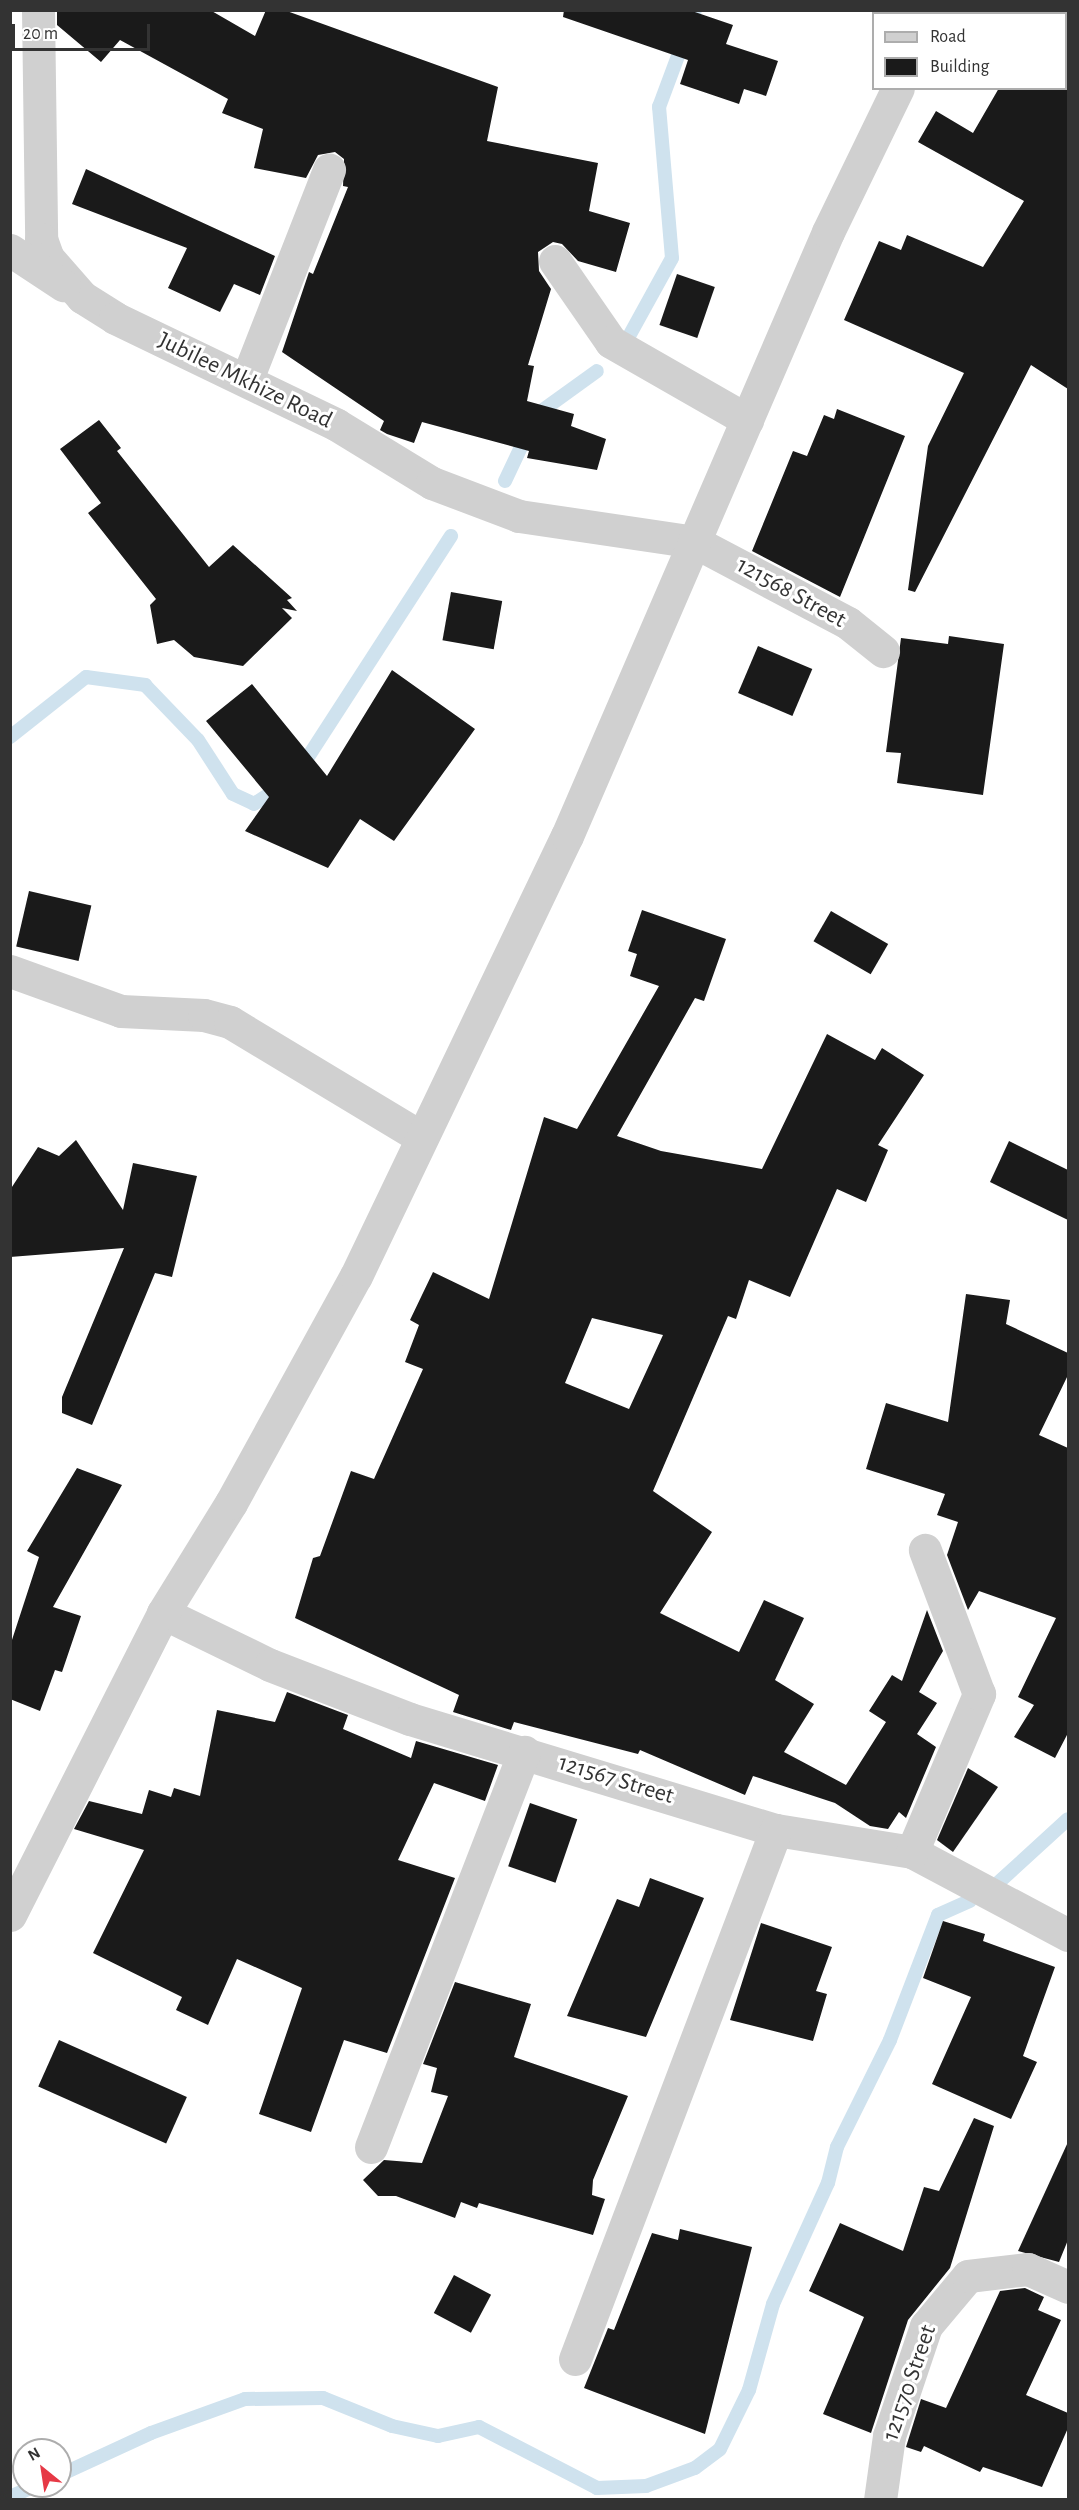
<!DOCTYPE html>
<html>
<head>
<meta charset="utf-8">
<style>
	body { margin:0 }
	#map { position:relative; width:1079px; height:2510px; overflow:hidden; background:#fff; font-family:"Alegreya Sans",sans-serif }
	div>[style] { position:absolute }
	.stream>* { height:14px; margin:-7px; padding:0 7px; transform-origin:7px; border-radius:7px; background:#cfe2ee }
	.building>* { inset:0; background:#1a1a1a; transform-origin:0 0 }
	.minor>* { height:33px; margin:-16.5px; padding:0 16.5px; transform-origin:16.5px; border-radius:16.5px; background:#d0d0d0 }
	.tertiary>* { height:33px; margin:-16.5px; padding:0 16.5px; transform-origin:16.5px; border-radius:16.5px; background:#d0d0d0 }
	span { translate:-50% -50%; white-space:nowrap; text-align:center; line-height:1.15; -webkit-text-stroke:6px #fff; paint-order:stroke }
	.street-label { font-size:24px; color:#333 }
	.frame { position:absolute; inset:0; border:12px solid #333; pointer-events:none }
	.legend { position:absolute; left:872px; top:12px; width:195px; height:78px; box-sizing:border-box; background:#fff; border:2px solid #adadad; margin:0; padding:8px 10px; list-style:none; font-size:18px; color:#333 }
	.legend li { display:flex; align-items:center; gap:12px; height:30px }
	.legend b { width:30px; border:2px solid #adadad }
	.north { position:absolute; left:12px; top:2438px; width:60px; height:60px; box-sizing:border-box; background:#fff; border:2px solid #adadad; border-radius:50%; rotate:330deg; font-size:16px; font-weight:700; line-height:24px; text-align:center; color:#333 }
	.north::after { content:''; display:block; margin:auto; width:21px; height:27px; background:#e63946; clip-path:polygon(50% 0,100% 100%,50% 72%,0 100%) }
	.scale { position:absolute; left:12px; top:24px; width:138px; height:27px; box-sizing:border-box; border:3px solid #333; border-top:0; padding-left:8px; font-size:18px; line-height:21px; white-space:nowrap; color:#333; -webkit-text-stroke:4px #fff; paint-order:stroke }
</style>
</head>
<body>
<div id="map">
	<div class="stream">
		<div style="left:628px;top:338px;width:91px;rotate:-61.2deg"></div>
		<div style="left:672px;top:258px;width:152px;rotate:-94.9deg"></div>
		<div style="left:659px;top:107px;width:103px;rotate:-69.6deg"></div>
		<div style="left:505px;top:481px;width:73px;rotate:-64.8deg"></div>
		<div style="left:536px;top:415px;width:75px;rotate:-35.8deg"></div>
		<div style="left:10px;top:737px;width:97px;rotate:-38.3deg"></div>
		<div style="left:86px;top:677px;width:60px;rotate:7.7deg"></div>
		<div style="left:145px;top:685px;width:76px;rotate:46.1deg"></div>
		<div style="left:198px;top:740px;width:64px;rotate:57.1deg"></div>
		<div style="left:233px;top:794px;width:23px;rotate:25deg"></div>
		<div style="left:254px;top:804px;width:35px;rotate:-33deg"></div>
		<div style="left:299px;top:771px;width:280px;rotate:-57.1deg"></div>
		<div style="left:999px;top:1882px;width:93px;rotate:-42.4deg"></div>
		<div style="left:60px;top:2475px;width:100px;rotate:-24.8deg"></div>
		<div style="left:151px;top:2433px;width:100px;rotate:-19.9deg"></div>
		<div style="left:245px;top:2399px;width:78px;rotate:-0.7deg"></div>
		<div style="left:323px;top:2398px;width:74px;rotate:22.1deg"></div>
		<div style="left:392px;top:2426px;width:47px;rotate:12.3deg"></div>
		<div style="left:438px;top:2436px;width:42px;rotate:-12.4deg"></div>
		<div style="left:479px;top:2427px;width:133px;rotate:27.3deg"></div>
		<div style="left:597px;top:2488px;width:49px;rotate:-2.3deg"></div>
		<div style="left:646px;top:2486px;width:52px;rotate:-20.2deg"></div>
		<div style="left:695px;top:2468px;width:31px;rotate:-37deg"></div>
		<div style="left:720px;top:2449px;width:66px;rotate:-63.8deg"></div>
		<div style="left:749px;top:2390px;width:89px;rotate:-74.4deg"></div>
		<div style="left:773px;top:2304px;width:133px;rotate:-65.6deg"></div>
		<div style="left:828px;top:2183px;width:37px;rotate:-76deg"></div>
		<div style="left:837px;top:2147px;width:119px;rotate:-63.6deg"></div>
		<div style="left:890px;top:2040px;width:134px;rotate:-69deg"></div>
		<div style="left:938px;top:1915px;width:35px;rotate:-24deg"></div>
		<div style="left:10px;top:2497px;width:27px;rotate:-24deg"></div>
	</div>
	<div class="building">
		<div style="clip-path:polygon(57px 10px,210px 10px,255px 36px,266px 10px,284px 10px,498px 87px,487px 141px,598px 163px,589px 211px,630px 223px,616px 272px,578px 261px,562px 244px,553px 242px,538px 252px,539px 271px,551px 289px,528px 365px,534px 366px,527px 401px,574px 414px,571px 426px,606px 439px,597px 470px,527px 458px,529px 451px,422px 422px,414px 443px,387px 434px,380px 430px,384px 421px,282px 352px,309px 272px,313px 274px,348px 187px,343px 186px,344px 159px,335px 152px,318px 155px,306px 178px,254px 168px,263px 129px,222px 113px,228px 99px,120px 40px,101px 62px,57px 25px)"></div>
		<div style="clip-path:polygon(564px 10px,689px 10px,733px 25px,726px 44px,778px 61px,766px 96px,744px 89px,739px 104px,680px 84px,688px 60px,563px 17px)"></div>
		<div style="clip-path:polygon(999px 88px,1068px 88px,1068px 389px,1031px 365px,915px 592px,908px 590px,928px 446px,964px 373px,844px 320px,879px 241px,901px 250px,907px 235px,983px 267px,1024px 201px,918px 142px,936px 111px,973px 133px)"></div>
		<div style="clip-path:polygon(86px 169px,275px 256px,260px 295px,234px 284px,220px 312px,168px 288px,187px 248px,72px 204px)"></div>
		<div style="left:677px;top:274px;width:40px;height:54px;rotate:19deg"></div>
		<div style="clip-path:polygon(837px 409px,905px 436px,840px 597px,752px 551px,793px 451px,807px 456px,824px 415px,834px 419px)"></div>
		<div style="clip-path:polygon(99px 420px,121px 448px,117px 451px,209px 567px,233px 545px,292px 598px,287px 600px,297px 611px,282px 608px,292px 618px,243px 666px,194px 657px,174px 640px,157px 644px,150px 605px,156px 599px,88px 513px,101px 503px,60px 449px)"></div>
		<div style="left:451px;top:592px;width:52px;height:49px;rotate:10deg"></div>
		<div style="clip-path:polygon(949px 636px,1004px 644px,983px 795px,897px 783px,901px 753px,886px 752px,901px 638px,948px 644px)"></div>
		<div style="left:758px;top:646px;width:59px;height:51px;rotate:23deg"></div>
		<div style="clip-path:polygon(392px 670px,475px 729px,394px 841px,360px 819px,328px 868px,245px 831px,269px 797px,206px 721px,252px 684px,327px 776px)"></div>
		<div style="left:29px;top:891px;width:64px;height:57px;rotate:13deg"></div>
		<div style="clip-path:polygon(evenodd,642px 910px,726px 939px,704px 1001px,695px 998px,617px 1136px,661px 1151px,762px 1169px,827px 1034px,875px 1060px,882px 1048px,924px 1075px,878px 1145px,888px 1150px,866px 1202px,837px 1189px,790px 1297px,749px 1280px,736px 1319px,728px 1316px,653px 1491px,712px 1532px,660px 1613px,739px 1652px,764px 1600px,804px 1618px,775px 1680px,814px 1704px,784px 1752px,846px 1785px,886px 1722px,869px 1711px,892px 1675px,902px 1681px,927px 1610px,943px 1651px,919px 1692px,937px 1703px,917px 1734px,936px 1747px,906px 1818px,899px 1812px,888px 1829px,870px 1826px,835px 1803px,753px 1776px,745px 1795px,640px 1750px,638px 1754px,514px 1722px,511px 1730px,453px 1712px,459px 1695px,295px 1618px,313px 1558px,320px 1556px,351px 1471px,374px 1479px,423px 1369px,405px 1362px,419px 1325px,410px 1320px,433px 1272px,489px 1299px,544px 1117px,577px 1129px,659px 986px,630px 976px,637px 954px,628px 951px,642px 910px,592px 1318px,663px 1335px,629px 1409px,565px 1383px,592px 1318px)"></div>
		<div style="left:831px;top:911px;width:66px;height:35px;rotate:30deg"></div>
		<div style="clip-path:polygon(76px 1140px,123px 1210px,133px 1163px,197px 1176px,172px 1277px,155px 1273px,92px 1425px,62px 1413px,62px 1397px,124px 1248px,10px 1257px,10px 1190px,38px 1147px,59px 1156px)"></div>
		<div style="clip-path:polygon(1009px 1141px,1068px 1170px,1068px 1220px,990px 1182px)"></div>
		<div style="clip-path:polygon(966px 1294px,1010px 1300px,1006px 1324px,1068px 1353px,1068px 1375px,1039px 1435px,1068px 1448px,1068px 1733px,1055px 1758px,1014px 1737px,1034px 1705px,1018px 1697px,1056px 1618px,979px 1591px,968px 1610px,947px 1555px,958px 1522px,937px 1515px,945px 1494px,866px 1469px,886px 1403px,948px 1422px)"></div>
		<div style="clip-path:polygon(77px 1468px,122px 1485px,53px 1607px,81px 1616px,62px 1672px,55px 1670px,40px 1711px,10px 1699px,10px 1646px,39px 1557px,27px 1551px)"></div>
		<div style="clip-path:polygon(287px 1692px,348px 1715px,343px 1729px,411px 1758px,416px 1741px,498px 1765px,485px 1801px,434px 1783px,398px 1860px,455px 1878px,387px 2053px,344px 2040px,311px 2132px,259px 2114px,302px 1988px,237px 1959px,208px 2025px,176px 2010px,182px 1997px,93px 1953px,144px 1850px,74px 1829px,89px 1801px,142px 1814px,149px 1790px,171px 1797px,174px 1788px,200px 1796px,217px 1710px,275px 1722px)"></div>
		<div style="clip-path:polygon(968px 1768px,998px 1787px,953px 1852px,937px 1840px)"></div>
		<div style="left:530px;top:1803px;width:50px;height:67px;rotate:19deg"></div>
		<div style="clip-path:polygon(650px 1878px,704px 1898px,646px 2037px,567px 2016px,617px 1899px,639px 1907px)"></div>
		<div style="clip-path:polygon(943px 1921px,985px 1934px,983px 1941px,1055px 1967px,1023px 2056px,1037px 2062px,1011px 2119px,932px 2084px,971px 1997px,923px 1978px)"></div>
		<div style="clip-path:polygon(761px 1923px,832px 1947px,816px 1991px,827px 1994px,813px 2041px,730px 2020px)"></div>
		<div style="clip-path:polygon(455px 1982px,531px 2004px,514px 2057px,628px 2096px,593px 2180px,592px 2195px,605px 2199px,593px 2235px,479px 2203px,477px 2208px,461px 2202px,455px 2218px,396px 2196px,378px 2196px,363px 2180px,384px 2160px,422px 2163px,448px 2096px,431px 2092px,437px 2068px,423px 2064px)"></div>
		<div style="left:59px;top:2040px;width:140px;height:51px;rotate:24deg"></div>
		<div style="clip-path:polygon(974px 2118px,994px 2126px,950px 2268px,908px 2320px,871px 2433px,823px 2414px,864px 2317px,809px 2291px,840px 2223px,903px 2251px,924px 2187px,939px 2191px)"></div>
		<div style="clip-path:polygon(1068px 2142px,1068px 2240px,1059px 2262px,1018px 2251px)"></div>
		<div style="clip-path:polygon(680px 2229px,752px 2247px,705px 2434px,584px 2388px,608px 2328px,614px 2330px,652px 2233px,678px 2240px)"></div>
		<div style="left:454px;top:2275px;width:42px;height:43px;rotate:28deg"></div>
		<div style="clip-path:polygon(1025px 2288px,1044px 2297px,1038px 2310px,1061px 2320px,1026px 2395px,1068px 2413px,1068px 2428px,1042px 2487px,983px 2467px,980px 2472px,924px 2446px,921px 2452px,906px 2447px,921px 2399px,946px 2408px,1000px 2291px)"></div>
	</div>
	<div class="minor">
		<div style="left:38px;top:10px;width:229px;rotate:89.2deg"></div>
		<div style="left:41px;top:239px;width:20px;rotate:70deg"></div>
		<div style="left:48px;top:258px;width:52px;rotate:48.9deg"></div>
		<div style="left:82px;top:297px;width:39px;rotate:32deg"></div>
		<div style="left:115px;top:318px;width:246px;rotate:25.7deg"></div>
		<div style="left:337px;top:425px;width:111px;rotate:31.4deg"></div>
		<div style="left:432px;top:483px;width:93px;rotate:20.8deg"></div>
		<div style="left:519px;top:516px;width:178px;rotate:8.4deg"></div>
		<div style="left:695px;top:542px;width:173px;rotate:27.9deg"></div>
		<div style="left:848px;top:623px;width:45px;rotate:38.7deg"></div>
		<div style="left:10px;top:250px;width:64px;rotate:33.4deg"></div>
		<div style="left:555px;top:261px;width:98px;rotate:55.3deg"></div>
		<div style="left:611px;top:342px;width:157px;rotate:29.8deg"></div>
		<div style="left:247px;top:379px;width:225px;rotate:-68.6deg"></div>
		<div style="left:10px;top:971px;width:118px;rotate:19.8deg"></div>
		<div style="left:121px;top:1011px;width:83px;rotate:2.8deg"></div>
		<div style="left:204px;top:1015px;width:27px;rotate:15deg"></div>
		<div style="left:230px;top:1022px;width:223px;rotate:31.1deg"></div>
		<div style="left:163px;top:1613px;width:119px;rotate:25.9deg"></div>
		<div style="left:270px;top:1665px;width:150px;rotate:21.1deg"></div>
		<div style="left:410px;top:1719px;width:382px;rotate:16.9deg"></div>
		<div style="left:776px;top:1830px;width:138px;rotate:9.2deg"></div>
		<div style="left:912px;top:1852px;width:177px;rotate:28deg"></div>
		<div style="left:912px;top:1852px;width:172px;rotate:-67deg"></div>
		<div style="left:979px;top:1694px;width:154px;rotate:-110.6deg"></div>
		<div style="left:371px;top:2147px;width:424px;rotate:-68.8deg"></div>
		<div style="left:575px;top:2359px;width:566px;rotate:-69.2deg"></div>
		<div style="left:880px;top:2500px;width:65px;rotate:-82deg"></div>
		<div style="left:889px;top:2436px;width:116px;rotate:-71.4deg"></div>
		<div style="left:926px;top:2326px;width:65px;rotate:-50deg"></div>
		<div style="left:968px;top:2276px;width:60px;rotate:-6.7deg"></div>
		<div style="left:1028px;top:2269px;width:44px;rotate:24.2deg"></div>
	</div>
	<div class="tertiary">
		<div style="left:935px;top:14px;width:4px;rotate:-63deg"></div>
		<div style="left:10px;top:1915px;width:339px;rotate:-63.1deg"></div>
		<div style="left:163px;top:1613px;width:129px;rotate:-58.3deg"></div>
		<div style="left:231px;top:1503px;width:259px;rotate:-61.2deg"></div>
		<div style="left:356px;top:1276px;width:488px;rotate:-64.4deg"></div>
		<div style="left:567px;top:836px;width:658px;rotate:-66.63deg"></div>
		<div style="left:828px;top:232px;width:160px;rotate:-64.1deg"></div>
	</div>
	<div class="street-label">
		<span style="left:245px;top:381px;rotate:26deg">Jubilee Mkhize Road</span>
		<span style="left:791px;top:593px;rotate:29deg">121568 Street</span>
		<span style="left:616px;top:1780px;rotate:17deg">121567 Street</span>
		<span style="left:910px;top:2383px;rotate:-71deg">121570 Street</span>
	</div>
	<div class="frame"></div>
	<ul class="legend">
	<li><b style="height:8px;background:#d0d0d0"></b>Road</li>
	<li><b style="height:16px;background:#1a1a1a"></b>Building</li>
	</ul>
	<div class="north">N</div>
	<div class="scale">20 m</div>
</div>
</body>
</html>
